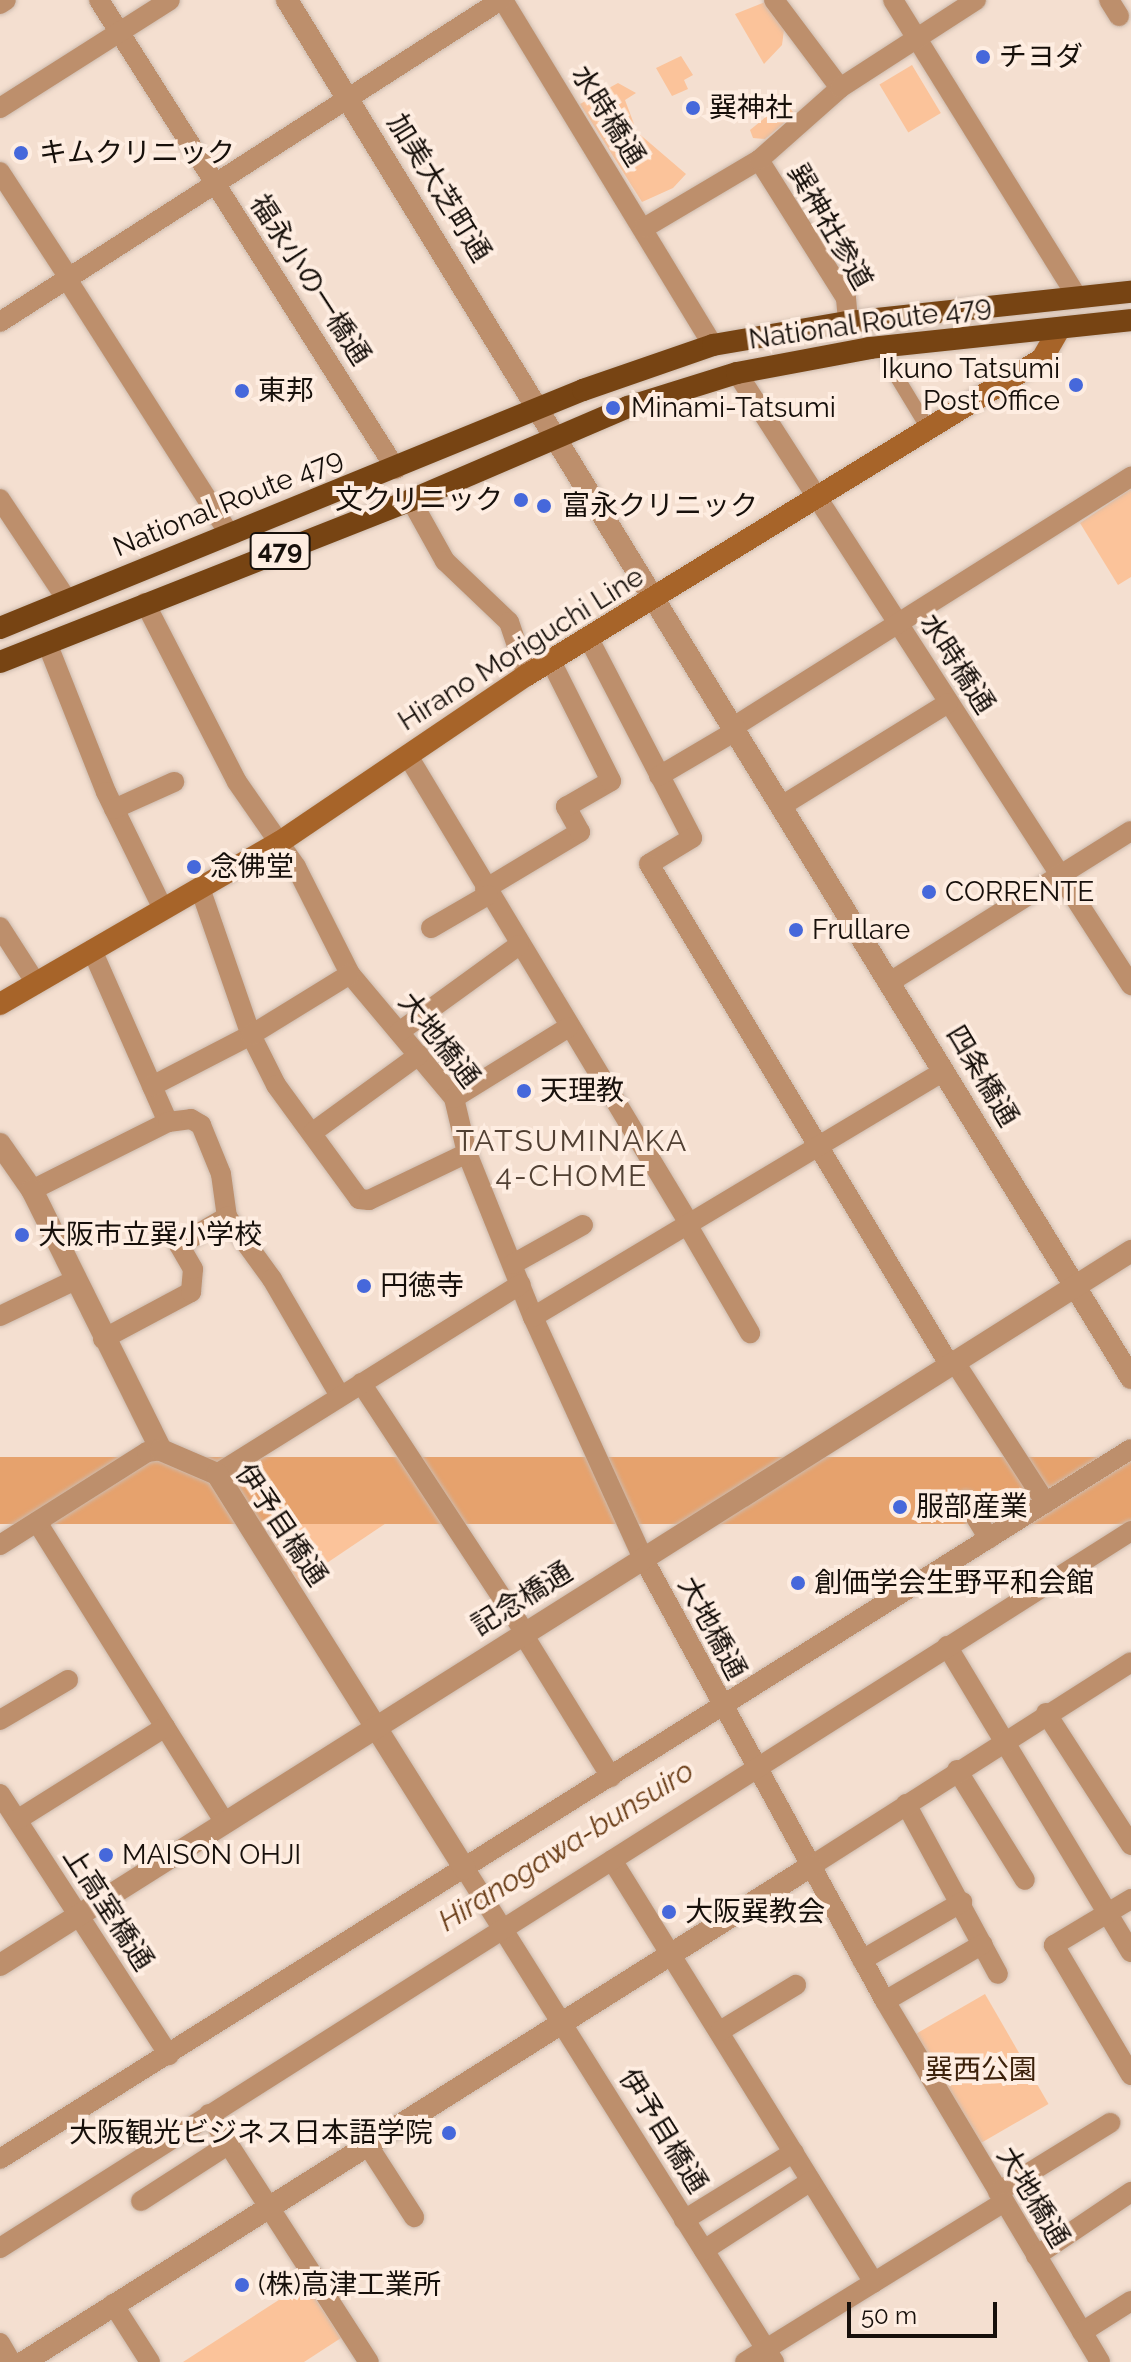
<!DOCTYPE html>
<html>
<head>
<meta charset="utf-8">
<style>
	body { margin:0 }
	#map { position:relative; width:1131px; height:2362px; overflow:hidden; background:#f4dfd0; font-family:Raleway,"Noto Sans JP",sans-serif }
	div>[style] { position:absolute }
	.green>* { inset:0; background:#fbc39a; transform-origin:0 0 }
	.water>* { inset:0; background:#e6a26d; transform-origin:0 0 }
	.roads { filter:drop-shadow(0 0 2px #ccbaad) drop-shadow(0 0 2px #ccbaad) }
	.pedestrian>* { height:14px; margin:-7px; padding:0 7px; transform-origin:7px; border-radius:7px; background:#bd8f6c }
	.minor>* { height:20px; margin:-10px; padding:0 10px; transform-origin:10px; border-radius:10px; background:#bd8f6c }
	.tertiary>* { height:22px; margin:-11px; padding:0 11px; transform-origin:11px; border-radius:11px; background:#bd8f6c }
	.secondary>* { height:22px; margin:-11px; padding:0 11px; transform-origin:11px; border-radius:11px; background:#a76429 }
	.trunk>* { height:22px; margin:-11px; padding:0 11px; transform-origin:11px; border-radius:11px; background:#774413 }
	.dots>* { width:22px; height:22px; translate:-50% -50%; box-sizing:border-box; border:4px solid #feede1; border-radius:50% }
	span { translate:-50% -50%; white-space:nowrap; text-align:center; line-height:1.15; -webkit-text-stroke:8px #feede1; paint-order:stroke }
	.shield-label span { padding:2px 6px; background:#feede1; border:2px solid; border-radius:6px; -webkit-text-stroke-width:0 }
	.shield-label { font-size:26px; color:#17100b; font-weight:700 }
	.poi-label { font-size:28px; color:#17100b }
	.left { translate:0 -50%; text-align:left }
	.right { translate:-100% -50%; text-align:right }
	.street-label { font-size:28px; color:#17100b }
	.park-label { font-size:28px; color:#3d220b }
	.neighbourhood-label { font-size:30px; color:#514033; letter-spacing:2px }
	.water-label { font-size:30px; color:#6a3d17; font-style:italic }
	.scale { position:absolute; left:847px; top:2302px; width:150px; height:36px; box-sizing:border-box; border:4px solid #17100b; border-top:0; padding-left:10px; font-size:24px; line-height:28px; white-space:nowrap; color:#17100b; -webkit-text-stroke:6px #feede1; paint-order:stroke }
</style>
</head>
<body>
<div id="map">
	<div class="green">
		<div style="clip-path:polygon(765px 2px,784px 30px,782px 45px,764px 64px,735px 14px)"></div>
		<div style="clip-path:polygon(681px 56px,693px 75px,684px 80px,688px 89px,672px 96px,656px 68px)"></div>
		<div style="left:912px;top:65px;width:56px;height:38px;rotate:59deg"></div>
		<div style="clip-path:polygon(618px 83px,636px 93px,625px 100px,637px 132px,686px 174px,673px 188px,642px 202px,580px 104px)"></div>
		<div style="clip-path:polygon(784px 102px,795px 114px,765px 139px,753px 138px,750px 130px)"></div>
		<div style="clip-path:polygon(1131px 489px,1131px 577px,1118px 585px,1080px 523px)"></div>
		<div style="left:400px;top:1457px;width:47px;height:154px;rotate:56deg"></div>
		<div style="left:985px;top:1994px;width:127px;height:84px;rotate:60deg"></div>
		<div style="clip-path:polygon(305px 2283px,341px 2338px,304px 2362px,183px 2362px)"></div>
	</div>
	<div class="water">
		<div style="left:1131px;top:1457px;width:67px;height:1338px;rotate:90deg"></div>
	</div>
	<div class="roads">
		<div class="pedestrian">
			<div style="left:887px;top:346px;width:18px;rotate:84deg"></div>
			<div style="left:889px;top:364px;width:77px;rotate:58.8deg"></div>
		</div>
		<div class="minor">
			<div style="left:99px;top:0;width:555px;rotate:57.66deg"></div>
			<div style="left:503px;top:0;width:404px;rotate:58.7deg"></div>
			<div style="left:774px;top:0;width:110px;rotate:53.1deg"></div>
			<div style="left:893px;top:0;width:351px;rotate:58.2deg"></div>
			<div style="left:1109px;top:0;width:19px;rotate:58deg"></div>
			<div style="left:0;top:4px;width:7px;rotate:-34deg"></div>
			<div style="left:0;top:108px;width:201px;rotate:-32.4deg"></div>
			<div style="left:759px;top:160px;width:163px;rotate:57.8deg"></div>
			<div style="left:846px;top:298px;width:24px;rotate:85deg"></div>
			<div style="left:0;top:172px;width:126px;rotate:56.9deg"></div>
			<div style="left:644px;top:228px;width:134px;rotate:-30.6deg"></div>
			<div style="left:759px;top:160px;width:108px;rotate:-41.6deg"></div>
			<div style="left:840px;top:88px;width:162px;rotate:-32.9deg"></div>
			<div style="left:67px;top:279px;width:301px;rotate:57.5deg"></div>
			<div style="left:0;top:322px;width:596px;rotate:-32.73deg"></div>
			<div style="left:737px;top:373px;width:728px;rotate:57.23deg"></div>
			<div style="left:0;top:499px;width:121px;rotate:56.4deg"></div>
			<div style="left:411px;top:500px;width:70px;rotate:60.9deg"></div>
			<div style="left:445px;top:561px;width:88px;rotate:43.6deg"></div>
			<div style="left:509px;top:622px;width:56px;rotate:71.2deg"></div>
			<div style="left:145px;top:603px;width:201px;rotate:62.8deg"></div>
			<div style="left:237px;top:782px;width:103px;rotate:55.2deg"></div>
			<div style="left:296px;top:867px;width:120px;rotate:63.2deg"></div>
			<div style="left:350px;top:974px;width:162px;rotate:50deg"></div>
			<div style="left:454px;top:1098px;width:57px;rotate:76.7deg"></div>
			<div style="left:467px;top:1153px;width:177px;rotate:68.1deg"></div>
			<div style="left:533px;top:1317px;width:265px;rotate:65.5deg"></div>
			<div style="left:643px;top:1558px;width:505px;rotate:61.35deg"></div>
			<div style="left:885px;top:2001px;width:420px;rotate:59.2deg"></div>
			<div style="left:589px;top:639px;width:224px;rotate:62.6deg"></div>
			<div style="left:692px;top:838px;width:50px;rotate:148.8deg"></div>
			<div style="left:649px;top:864px;width:583px;rotate:59.04deg"></div>
			<div style="left:47px;top:643px;width:160px;rotate:68.4deg"></div>
			<div style="left:106px;top:792px;width:130px;rotate:64deg"></div>
			<div style="left:735px;top:726px;width:468px;rotate:-32.2deg"></div>
			<div style="left:408px;top:756px;width:547px;rotate:58.98deg"></div>
			<div style="left:659px;top:776px;width:91px;rotate:-30.5deg"></div>
			<div style="left:783px;top:805px;width:194px;rotate:-31.7deg"></div>
			<div style="left:114px;top:809px;width:66px;rotate:-24.2deg"></div>
			<div style="left:200px;top:888px;width:156px;rotate:70.9deg"></div>
			<div style="left:251px;top:1035px;width:56px;rotate:63.4deg"></div>
			<div style="left:276px;top:1085px;width:141px;rotate:53.9deg"></div>
			<div style="left:359px;top:1199px;width:10px;rotate:6deg"></div>
			<div style="left:369px;top:1200px;width:109px;rotate:-25.6deg"></div>
			<div style="left:485px;top:889px;width:111px;rotate:-31deg"></div>
			<div style="left:580px;top:832px;width:29px;rotate:-119deg"></div>
			<div style="left:566px;top:807px;width:52px;rotate:-30deg"></div>
			<div style="left:611px;top:781px;width:134px;rotate:-116.6deg"></div>
			<div style="left:0;top:927px;width:67px;rotate:57.3deg"></div>
			<div style="left:431px;top:928px;width:66px;rotate:-30.1deg"></div>
			<div style="left:92px;top:950px;width:188px;rotate:66.2deg"></div>
			<div style="left:890px;top:982px;width:284px;rotate:-32.1deg"></div>
			<div style="left:399px;top:1032px;width:148px;rotate:-35.9deg"></div>
			<div style="left:152px;top:1086px;width:111px;rotate:-27.3deg"></div>
			<div style="left:251px;top:1035px;width:116px;rotate:-31.6deg"></div>
			<div style="left:454px;top:1098px;width:135px;rotate:-31.7deg"></div>
			<div style="left:313px;top:1132px;width:131px;rotate:-36deg"></div>
			<div style="left:32px;top:1190px;width:152px;rotate:-26.6deg"></div>
			<div style="left:168px;top:1122px;width:23px;rotate:-7deg"></div>
			<div style="left:191px;top:1119px;width:12px;rotate:31deg"></div>
			<div style="left:201px;top:1125px;width:53px;rotate:67.8deg"></div>
			<div style="left:221px;top:1174px;width:43px;rotate:82.1deg"></div>
			<div style="left:227px;top:1217px;width:77px;rotate:54deg"></div>
			<div style="left:272px;top:1279px;width:135px;rotate:59.8deg"></div>
			<div style="left:688px;top:1226px;width:124px;rotate:59.9deg"></div>
			<div style="left:513px;top:1264px;width:80px;rotate:-29.1deg"></div>
			<div style="left:0;top:1316px;width:83px;rotate:-25.6deg"></div>
			<div style="left:533px;top:1317px;width:479px;rotate:-30.9deg"></div>
			<div style="left:103px;top:1339px;width:100px;rotate:-28.1deg"></div>
			<div style="left:191px;top:1292px;width:23px;rotate:-85deg"></div>
			<div style="left:193px;top:1269px;width:28px;rotate:-120deg"></div>
			<div style="left:179px;top:1245px;width:56px;rotate:-30.3deg"></div>
			<div style="left:954px;top:1361px;width:169px;rotate:57.1deg"></div>
			<div style="left:361px;top:1383px;width:299px;rotate:56.7deg"></div>
			<div style="left:217px;top:1474px;width:358px;rotate:-32deg"></div>
			<div style="left:966px;top:1501px;width:44px;rotate:58.8deg"></div>
			<div style="left:37px;top:1522px;width:355px;rotate:58deg"></div>
			<div style="left:0;top:1545px;width:174px;rotate:-32.3deg"></div>
			<div style="left:147px;top:1452px;width:14px;rotate:-8deg"></div>
			<div style="left:523px;top:1634px;width:168px;rotate:58.4deg"></div>
			<div style="left:947px;top:1646px;width:357px;rotate:59deg"></div>
			<div style="left:1046px;top:1713px;width:157px;rotate:57.2deg"></div>
			<div style="left:0;top:1720px;width:79px;rotate:-30.5deg"></div>
			<div style="left:957px;top:1770px;width:129px;rotate:58.3deg"></div>
			<div style="left:0;top:1794px;width:311px;rotate:57.1deg"></div>
			<div style="left:906px;top:1804px;width:193px;rotate:61.6deg"></div>
			<div style="left:17px;top:1820px;width:175px;rotate:-32.1deg"></div>
			<div style="left:612px;top:1860px;width:497px;rotate:58.2deg"></div>
			<div style="left:811px;top:1866px;width:379px;rotate:-32.5deg"></div>
			<div style="left:465px;top:1869px;width:582px;rotate:57.92deg"></div>
			<div style="left:1131px;top:1899px;width:90px;rotate:149.1deg"></div>
			<div style="left:1054px;top:1945px;width:151px;rotate:59.4deg"></div>
			<div style="left:862px;top:1960px;width:116px;rotate:-30.1deg"></div>
			<div style="left:885px;top:2001px;width:113px;rotate:-30.2deg"></div>
			<div style="left:720px;top:2031px;width:89px;rotate:-31.2deg"></div>
			<div style="left:209px;top:2114px;width:295px;rotate:57.2deg"></div>
			<div style="left:367px;top:2144px;width:87px;rotate:57.2deg"></div>
			<div style="left:0;top:2159px;width:1335px;rotate:-32.12deg"></div>
			<div style="left:998px;top:2192px;width:132px;rotate:-31.6deg"></div>
			<div style="left:141px;top:2201px;width:105px;rotate:-32.9deg"></div>
			<div style="left:684px;top:2220px;width:129px;rotate:-31.7deg"></div>
			<div style="left:0;top:2248px;width:1339px;rotate:-32.37deg"></div>
			<div style="left:704px;top:2250px;width:127px;rotate:-32.8deg"></div>
			<div style="left:1036px;top:2256px;width:115px;rotate:-34deg"></div>
			<div style="left:113px;top:2304px;width:69px;rotate:57.5deg"></div>
			<div style="left:1082px;top:2332px;width:58px;rotate:-32.3deg"></div>
			<div style="left:0;top:2343px;width:22px;rotate:60deg"></div>
			<div style="left:745px;top:2362px;width:304px;rotate:-31.7deg"></div>
		</div>
		<div class="tertiary">
			<div style="left:287px;top:0;width:1616px;rotate:58.51deg"></div>
			<div style="left:0;top:1144px;width:56px;rotate:55.2deg"></div>
			<div style="left:32px;top:1190px;width:290px;rotate:63.6deg"></div>
			<div style="left:161px;top:1450px;width:61px;rotate:23.2deg"></div>
			<div style="left:217px;top:1474px;width:466px;rotate:57.9deg"></div>
			<div style="left:0;top:1965px;width:1338px;rotate:-32.26deg"></div>
			<div style="left:24px;top:2362px;width:930px;rotate:-32.22deg"></div>
		</div>
		<div class="secondary">
			<div style="left:0;top:1004px;width:323px;rotate:-30.1deg"></div>
			<div style="left:280px;top:842px;width:298px;rotate:-34.1deg"></div>
			<div style="left:527px;top:675px;width:604px;rotate:-31.53deg"></div>
			<div style="left:1042px;top:359px;width:34px;rotate:-60deg"></div>
		</div>
		<div class="trunk">
			<div style="left:0;top:628px;width:630px;rotate:-22.21deg"></div>
			<div style="left:583px;top:390px;width:138px;rotate:-19.1deg"></div>
			<div style="left:713px;top:345px;width:137px;rotate:-9.7deg"></div>
			<div style="left:848px;top:322px;width:285px;rotate:-6.1deg"></div>
			<div style="left:0;top:662px;width:442px;rotate:-21.5deg"></div>
			<div style="left:411px;top:500px;width:236px;rotate:-23.2deg"></div>
			<div style="left:628px;top:407px;width:114px;rotate:-17.3deg"></div>
			<div style="left:737px;top:373px;width:135px;rotate:-10.6deg"></div>
			<div style="left:870px;top:348px;width:262px;rotate:-6.1deg"></div>
		</div>
	</div>
	<div class="dots">
		<div style="left:983px;top:57px;background:#4668db"></div>
		<div style="left:693px;top:108px;background:#4668db"></div>
		<div style="left:21px;top:153px;background:#4668db"></div>
		<div style="left:1076px;top:385px;background:#4668db"></div>
		<div style="left:242px;top:391px;background:#4668db"></div>
		<div style="left:613px;top:408px;background:#4668db"></div>
		<div style="left:521px;top:500px;background:#4668db"></div>
		<div style="left:544px;top:506px;background:#4668db"></div>
		<div style="left:194px;top:867px;background:#4668db"></div>
		<div style="left:929px;top:892px;background:#4668db"></div>
		<div style="left:796px;top:930px;background:#4668db"></div>
		<div style="left:524px;top:1091px;background:#4668db"></div>
		<div style="left:22px;top:1235px;background:#4668db"></div>
		<div style="left:364px;top:1286px;background:#4668db"></div>
		<div style="left:900px;top:1507px;background:#4668db"></div>
		<div style="left:798px;top:1583px;background:#4668db"></div>
		<div style="left:106px;top:1855px;background:#4668db"></div>
		<div style="left:669px;top:1912px;background:#4668db"></div>
		<div style="left:449px;top:2133px;background:#4668db"></div>
		<div style="left:242px;top:2285px;background:#4668db"></div>
	</div>
	<div class="shield-label">
		<span style="left:280px;top:551px">479</span>
	</div>
	<div class="poi-label">
		<span class="left" style="left:999px;top:57px">チヨダ</span>
		<span class="left" style="left:709px;top:108px">巽神社</span>
		<span class="left" style="left:39px;top:153px">キムクリニック</span>
		<span class="right" style="left:1060px;top:385px">Ikuno Tatsumi<br>Post Office</span>
		<span class="left" style="left:258px;top:391px">東邦</span>
		<span class="left" style="left:631px;top:408px">Minami-Tatsumi</span>
		<span class="right" style="left:503px;top:500px">文クリニック</span>
		<span class="left" style="left:562px;top:506px">富永クリニック</span>
		<span class="left" style="left:210px;top:867px">念佛堂</span>
		<span class="left" style="left:945px;top:892px">CORRENTE</span>
		<span class="left" style="left:812px;top:930px">Frullare</span>
		<span class="left" style="left:540px;top:1091px">天理教</span>
		<span class="left" style="left:38px;top:1235px">大阪市立巽小学校</span>
		<span class="left" style="left:380px;top:1286px">円徳寺</span>
		<span class="left" style="left:916px;top:1507px">服部産業</span>
		<span class="left" style="left:814px;top:1583px">創価学会生野平和会館</span>
		<span class="left" style="left:122px;top:1855px">MAISON OHJI</span>
		<span class="left" style="left:685px;top:1912px">大阪巽教会</span>
		<span class="right" style="left:433px;top:2133px">大阪観光ビジネス日本語学院</span>
		<span class="left" style="left:258px;top:2285px">(株)高津工業所</span>
	</div>
	<div class="street-label">
		<span style="left:608px;top:116px;rotate:58deg">水時橋通</span>
		<span style="left:439px;top:188px;rotate:58deg">加美大芝町通</span>
		<span style="left:830px;top:227px;rotate:60deg">巽神社参道</span>
		<span style="left:310px;top:280px;rotate:57deg">福永小の一橋通</span>
		<span style="left:870px;top:323px;rotate:-8deg">National Route 479</span>
		<span style="left:228px;top:503px;rotate:-22deg">National Route 479</span>
		<span style="left:521px;top:649px;rotate:-32deg">Hirano Moriguchi Line</span>
		<span style="left:957px;top:664px;rotate:57deg">水時橋通</span>
		<span style="left:439px;top:1040px;rotate:52deg">大地橋通</span>
		<span style="left:982px;top:1076px;rotate:59deg">四条橋通</span>
		<span style="left:281px;top:1525px;rotate:56deg">伊予目橋通</span>
		<span style="left:522px;top:1599px;rotate:-32deg">記念橋通</span>
		<span style="left:712px;top:1628px;rotate:62deg">大地橋通</span>
		<span style="left:108px;top:1909px;rotate:57deg">上高室橋通</span>
		<span style="left:663px;top:2131px;rotate:58deg">伊予目橋通</span>
		<span style="left:1033px;top:2197px;rotate:59deg">大地橋通</span>
	</div>
	<div class="park-label">
		<span style="left:981px;top:2070px">巽西公園</span>
	</div>
	<div class="neighbourhood-label">
		<span style="left:572px;top:1158px">TATSUMINAKA<br>4-CHOME</span>
	</div>
	<div class="water-label">
		<span style="left:566px;top:1846px;rotate:-32deg">Hiranogawa-bunsuiro</span>
	</div>
	<div class="scale">50 m</div>
</div>
</body>
</html>
